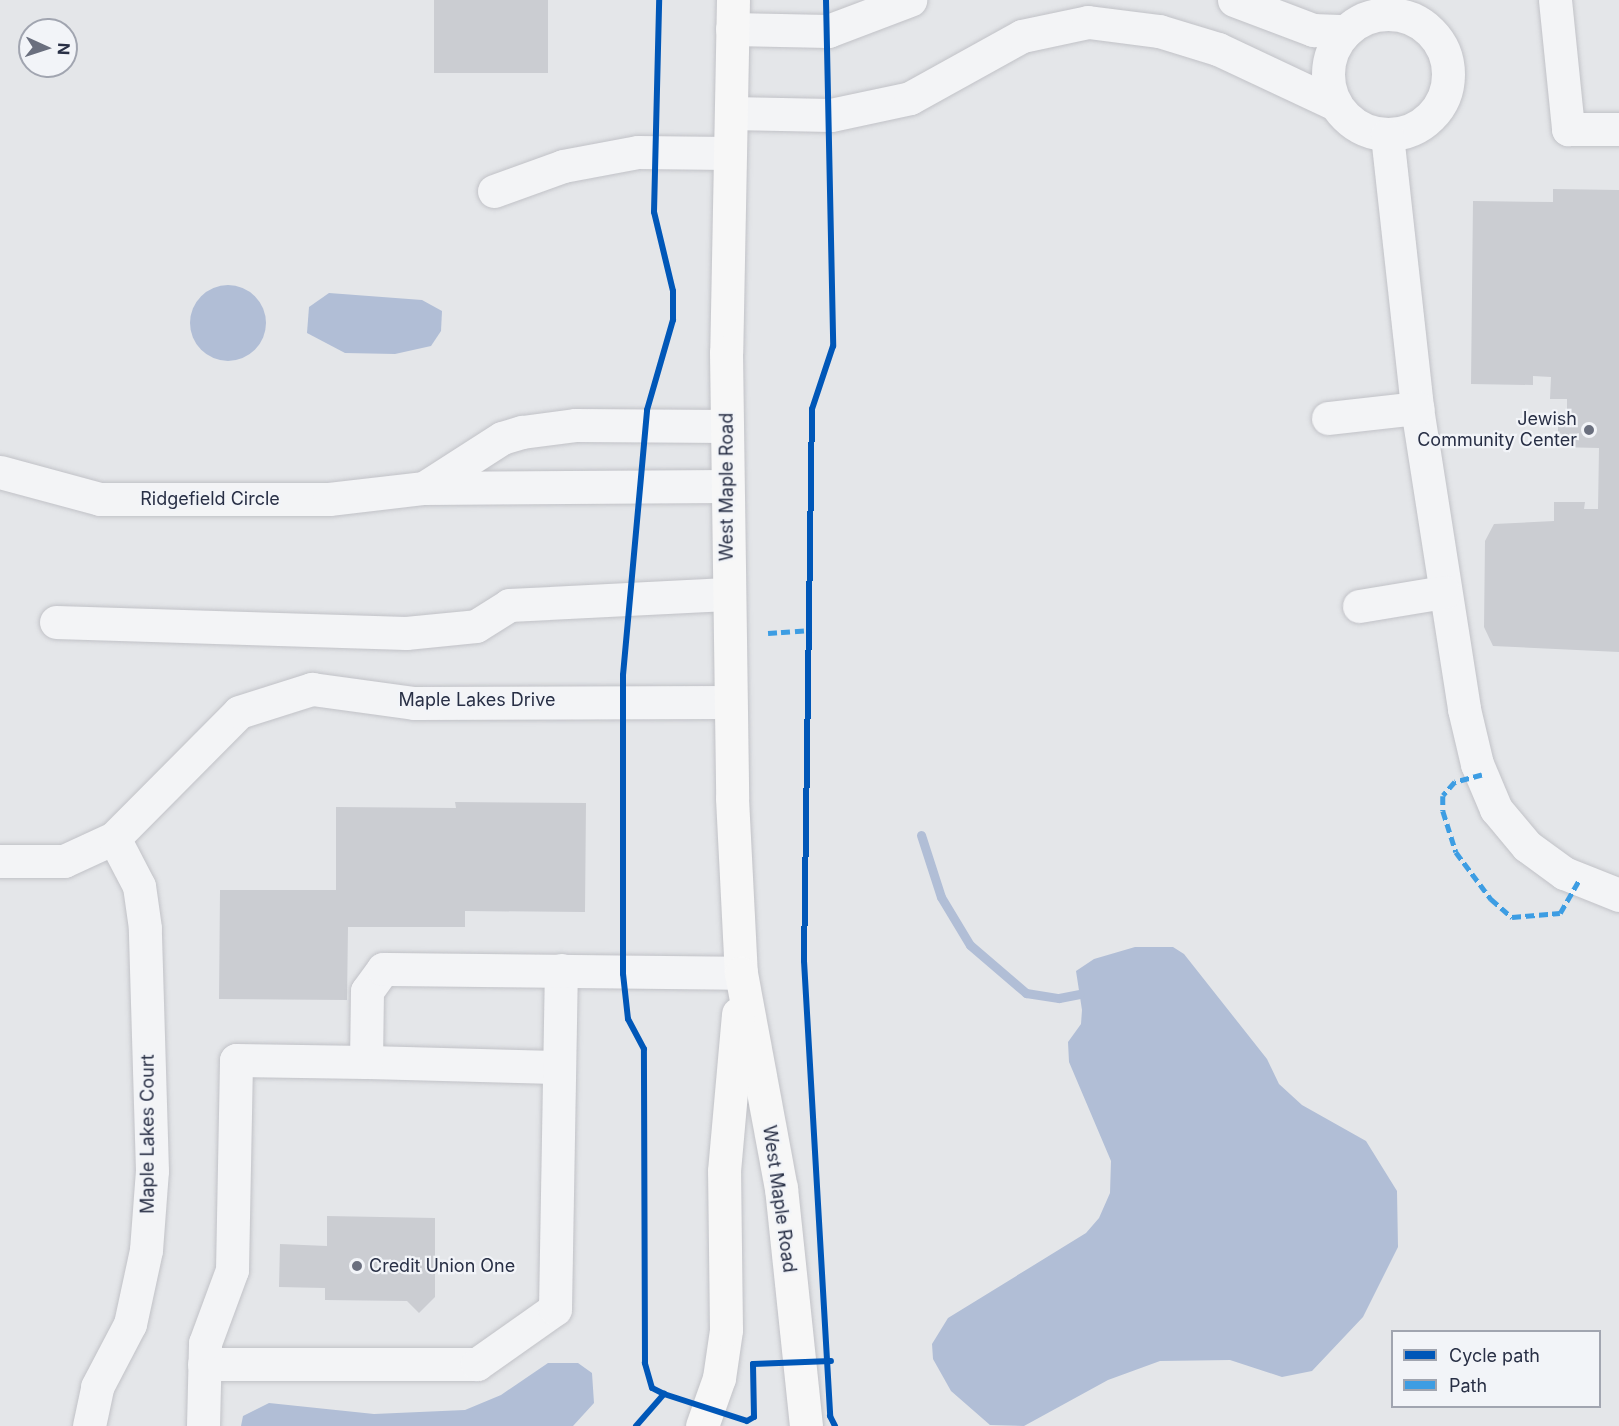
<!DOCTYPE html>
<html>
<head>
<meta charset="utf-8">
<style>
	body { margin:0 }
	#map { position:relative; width:1619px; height:1426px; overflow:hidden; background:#e4e6e9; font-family:Inter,sans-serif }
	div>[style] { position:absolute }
	.water>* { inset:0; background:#b1bed6 }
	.round { border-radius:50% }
	.stream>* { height:9px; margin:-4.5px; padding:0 4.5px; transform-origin:4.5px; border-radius:4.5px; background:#b1bed6 }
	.building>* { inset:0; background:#cbcdd2; transform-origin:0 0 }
	.roads { filter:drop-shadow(0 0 2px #c1c2c7) drop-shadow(0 0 2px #c1c2c7) }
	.minor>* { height:33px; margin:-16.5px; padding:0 16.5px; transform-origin:16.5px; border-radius:16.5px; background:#f3f4f6 }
	.minor>.ring { margin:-16.5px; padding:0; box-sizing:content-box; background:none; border:33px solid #f3f4f6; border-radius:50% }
	.major>* { height:33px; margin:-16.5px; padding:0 16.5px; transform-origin:16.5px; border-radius:16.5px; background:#f7f7f7 }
	.quiet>* { height:4.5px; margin-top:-2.25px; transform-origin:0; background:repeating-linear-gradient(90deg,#3d9de3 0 9px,transparent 0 13.5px) }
	.cycleway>* { height:6px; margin:-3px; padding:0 3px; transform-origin:3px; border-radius:3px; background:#0057b8 }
	.dots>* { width:16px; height:16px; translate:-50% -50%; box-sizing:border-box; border:3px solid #f2f4f8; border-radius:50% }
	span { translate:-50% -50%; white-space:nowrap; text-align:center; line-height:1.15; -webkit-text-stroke:4.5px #f2f4f8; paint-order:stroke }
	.poi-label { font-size:18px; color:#282f45 }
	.right { translate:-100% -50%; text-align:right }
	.left { translate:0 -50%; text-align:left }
	.street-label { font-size:18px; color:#282f45 }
	.legend { position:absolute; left:1391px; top:1330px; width:210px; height:78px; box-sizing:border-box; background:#f2f4f8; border:2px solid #a1a5b0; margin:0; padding:8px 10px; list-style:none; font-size:18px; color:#282f45 }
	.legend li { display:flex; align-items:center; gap:12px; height:30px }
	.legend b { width:30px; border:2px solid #a1a5b0 }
	.north { position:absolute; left:18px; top:18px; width:60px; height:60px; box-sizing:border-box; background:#f2f4f8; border:2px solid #a1a5b0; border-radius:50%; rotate:93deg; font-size:16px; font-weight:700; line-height:24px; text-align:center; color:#282f45 }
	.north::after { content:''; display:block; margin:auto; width:21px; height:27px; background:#6a6f7e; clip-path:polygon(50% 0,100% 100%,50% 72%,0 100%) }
</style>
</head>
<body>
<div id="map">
	<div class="water">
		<div class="round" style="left:190px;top:285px;width:76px;height:76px"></div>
		<div style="clip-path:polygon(329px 293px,422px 300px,442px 311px,441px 331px,431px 346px,395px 354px,345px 353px,307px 333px,309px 307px)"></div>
		<div style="clip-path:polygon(1135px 947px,1173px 947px,1184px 954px,1267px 1059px,1279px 1084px,1302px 1105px,1366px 1141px,1397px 1191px,1398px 1247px,1363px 1317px,1312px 1371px,1282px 1377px,1230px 1360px,1160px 1361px,1108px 1380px,1024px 1426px,990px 1425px,951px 1391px,933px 1359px,932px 1344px,948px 1318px,1086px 1233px,1099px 1218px,1110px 1193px,1111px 1161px,1069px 1062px,1068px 1042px,1081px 1024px,1082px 1010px,1076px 971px,1094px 959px)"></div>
		<div style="clip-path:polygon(548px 1363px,578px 1363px,592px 1373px,594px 1403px,573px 1426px,241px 1426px,243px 1416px,269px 1403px,374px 1414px,465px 1410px,501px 1395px)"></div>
	</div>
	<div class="stream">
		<div style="left:921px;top:835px;width:65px;rotate:72.1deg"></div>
		<div style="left:941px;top:897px;width:56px;rotate:58.9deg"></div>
		<div style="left:970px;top:945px;width:74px;rotate:40.6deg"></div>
		<div style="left:1026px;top:993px;width:33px;rotate:9deg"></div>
		<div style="left:1059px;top:998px;width:21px;rotate:-11deg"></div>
	</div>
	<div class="building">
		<div style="left:434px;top:0;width:114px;height:73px"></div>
		<div style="clip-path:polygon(1553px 189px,1619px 190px,1619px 652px,1493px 646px,1484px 627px,1485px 541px,1494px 524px,1554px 521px,1554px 502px,1585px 502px,1584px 509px,1598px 509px,1599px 448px,1558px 447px,1558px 413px,1567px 413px,1567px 399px,1550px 399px,1551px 377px,1533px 376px,1533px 385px,1471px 384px,1473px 201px,1553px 202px)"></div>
		<div style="clip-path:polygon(455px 802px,586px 803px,585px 912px,465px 911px,465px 927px,348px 927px,347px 1000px,219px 999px,220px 890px,336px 890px,336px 807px,456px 808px)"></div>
		<div style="clip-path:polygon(327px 1216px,435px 1218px,435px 1297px,419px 1313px,407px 1301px,325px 1300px,325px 1288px,279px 1287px,280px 1244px,327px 1246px)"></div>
	</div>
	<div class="roads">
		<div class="minor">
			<div style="left:1234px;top:0;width:85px;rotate:20.8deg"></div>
			<div style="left:1313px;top:30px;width:33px;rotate:2deg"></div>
			<div style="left:1555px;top:0;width:130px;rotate:84.2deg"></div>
			<div style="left:1568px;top:129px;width:51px"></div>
			<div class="ring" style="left:1328px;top:14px;width:87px;height:87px"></div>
			<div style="left:732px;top:29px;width:96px;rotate:1.2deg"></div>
			<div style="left:828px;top:31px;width:88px;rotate:-20.7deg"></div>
			<div style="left:731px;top:113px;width:100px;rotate:1.1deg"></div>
			<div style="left:831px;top:115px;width:81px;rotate:-12.1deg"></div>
			<div style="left:910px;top:98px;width:128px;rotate:-29deg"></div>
			<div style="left:1022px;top:36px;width:67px;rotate:-12deg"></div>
			<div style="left:1088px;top:22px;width:72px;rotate:7.2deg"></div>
			<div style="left:1159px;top:31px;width:62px;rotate:17deg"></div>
			<div style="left:1218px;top:49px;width:129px;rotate:25.2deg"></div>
			<div style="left:1387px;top:135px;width:275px;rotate:83.7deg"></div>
			<div style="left:1417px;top:408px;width:305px;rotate:81.1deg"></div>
			<div style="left:1464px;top:709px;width:57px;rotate:76.7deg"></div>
			<div style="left:1477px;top:764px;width:49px;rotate:67.1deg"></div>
			<div style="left:1496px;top:809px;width:48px;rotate:50deg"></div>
			<div style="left:1527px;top:846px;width:46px;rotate:36.1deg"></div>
			<div style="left:1564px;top:873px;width:59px;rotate:21.8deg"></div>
			<div style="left:494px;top:191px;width:73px;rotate:-19.9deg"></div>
			<div style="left:563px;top:166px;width:76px;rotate:-10.6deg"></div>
			<div style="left:638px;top:152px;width:91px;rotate:0.6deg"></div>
			<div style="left:1328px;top:418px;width:90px;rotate:-6.4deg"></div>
			<div style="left:0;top:472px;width:104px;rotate:15.1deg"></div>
			<div style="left:100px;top:499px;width:229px"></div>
			<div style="left:329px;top:499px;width:96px;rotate:-6.6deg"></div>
			<div style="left:424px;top:488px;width:303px;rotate:-0.4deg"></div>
			<div style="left:424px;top:488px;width:93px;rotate:-32.7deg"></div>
			<div style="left:502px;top:438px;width:21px;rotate:-17deg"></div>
			<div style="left:522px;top:432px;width:53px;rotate:-7.5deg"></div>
			<div style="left:575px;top:425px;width:152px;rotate:0.4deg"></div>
			<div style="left:1359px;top:606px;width:86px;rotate:-9.4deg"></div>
			<div style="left:56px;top:622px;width:350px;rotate:1.8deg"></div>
			<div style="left:406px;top:633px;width:70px;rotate:-5.7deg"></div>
			<div style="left:476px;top:626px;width:39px;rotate:-32deg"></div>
			<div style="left:509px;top:605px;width:218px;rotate:-2.9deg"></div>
			<div style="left:0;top:861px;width:64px"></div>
			<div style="left:64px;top:861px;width:55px;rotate:-24.7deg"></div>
			<div style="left:114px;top:838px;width:177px;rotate:-45.2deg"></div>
			<div style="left:239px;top:712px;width:77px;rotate:-17.5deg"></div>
			<div style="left:312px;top:689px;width:103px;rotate:7.8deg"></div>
			<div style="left:414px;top:703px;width:314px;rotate:-0.2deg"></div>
			<div style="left:366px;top:1062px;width:191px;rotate:1.5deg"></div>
			<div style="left:204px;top:1364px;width:273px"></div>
			<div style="left:477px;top:1364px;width:95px;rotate:-35.2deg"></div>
			<div style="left:555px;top:1309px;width:339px;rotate:-89deg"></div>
			<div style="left:89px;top:1426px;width:40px;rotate:-78deg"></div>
			<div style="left:97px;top:1387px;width:71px;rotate:-62.4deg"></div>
			<div style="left:130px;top:1324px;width:76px;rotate:-77.8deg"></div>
			<div style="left:146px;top:1250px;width:79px;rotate:-85.7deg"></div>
			<div style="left:152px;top:1171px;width:243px;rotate:-91.7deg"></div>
			<div style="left:145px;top:928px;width:42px;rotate:-98.1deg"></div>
			<div style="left:139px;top:886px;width:54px;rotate:-117.5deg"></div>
			<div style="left:203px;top:1426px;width:83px;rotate:-88.6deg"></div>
			<div style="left:205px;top:1343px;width:78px;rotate:-69.7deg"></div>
			<div style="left:232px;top:1270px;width:210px;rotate:-88.9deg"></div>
			<div style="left:236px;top:1060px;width:130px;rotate:0.9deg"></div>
			<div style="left:366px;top:1062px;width:71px;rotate:-89.2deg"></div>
			<div style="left:367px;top:991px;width:27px;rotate:-54deg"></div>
			<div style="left:383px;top:969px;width:358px;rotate:0.6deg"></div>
		</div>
		<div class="major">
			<div style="left:733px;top:0;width:352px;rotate:91.1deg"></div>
			<div style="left:726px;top:352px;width:446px;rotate:89.2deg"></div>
			<div style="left:732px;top:798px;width:175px;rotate:87.1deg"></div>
			<div style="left:741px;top:973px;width:219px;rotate:79.5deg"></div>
			<div style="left:781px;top:1188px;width:239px;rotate:84deg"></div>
			<div style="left:702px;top:1426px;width:51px;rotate:-70.5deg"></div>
			<div style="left:719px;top:1378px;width:49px;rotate:-81.7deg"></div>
			<div style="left:726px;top:1330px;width:159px;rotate:-90.7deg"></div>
			<div style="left:724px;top:1171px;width:158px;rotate:-84.9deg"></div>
		</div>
	</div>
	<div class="quiet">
		<div style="left:768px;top:633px;width:44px;rotate:-3.9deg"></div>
		<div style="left:1482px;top:775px;width:28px;rotate:165deg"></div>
		<div style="left:1455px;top:782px;width:18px;rotate:131deg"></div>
		<div style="left:1443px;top:796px;width:15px;rotate:90deg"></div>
		<div style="left:1443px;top:811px;width:43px;rotate:72.4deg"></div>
		<div style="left:1456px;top:852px;width:59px;rotate:53.3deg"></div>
		<div style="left:1491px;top:899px;width:28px;rotate:41deg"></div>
		<div style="left:1512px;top:917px;width:48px;rotate:-4.8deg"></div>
		<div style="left:1560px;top:913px;width:38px;rotate:-60deg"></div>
	</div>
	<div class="cycleway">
		<div style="left:826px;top:0;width:346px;rotate:88.8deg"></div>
		<div style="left:833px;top:346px;width:66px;rotate:108.4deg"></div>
		<div style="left:812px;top:409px;width:552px;rotate:90.83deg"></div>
		<div style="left:804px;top:961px;width:456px;rotate:86.7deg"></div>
		<div style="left:830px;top:1416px;width:11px;rotate:63deg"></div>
		<div style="left:664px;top:1394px;width:87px;rotate:18deg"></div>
		<div style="left:747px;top:1421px;width:8px;rotate:-30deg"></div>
		<div style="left:754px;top:1417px;width:53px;rotate:-91.1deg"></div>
		<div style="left:753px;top:1364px;width:78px;rotate:-2.2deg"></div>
		<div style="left:636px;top:1426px;width:43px;rotate:-48.8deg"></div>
		<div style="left:664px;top:1394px;width:13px;rotate:-153deg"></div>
		<div style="left:652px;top:1388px;width:26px;rotate:-106deg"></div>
		<div style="left:645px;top:1363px;width:314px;rotate:-90.2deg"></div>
		<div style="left:644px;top:1049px;width:34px;rotate:-118deg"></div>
		<div style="left:628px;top:1019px;width:45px;rotate:-96.3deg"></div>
		<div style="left:623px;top:974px;width:299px;rotate:-90deg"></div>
		<div style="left:623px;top:675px;width:266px;rotate:-84.8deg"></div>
		<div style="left:647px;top:410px;width:94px;rotate:-73.9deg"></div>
		<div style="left:673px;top:320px;width:29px;rotate:-90deg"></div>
		<div style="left:673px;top:291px;width:81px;rotate:-103.5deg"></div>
		<div style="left:654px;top:212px;width:212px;rotate:-88.6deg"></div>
	</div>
	<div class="dots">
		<div style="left:1589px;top:430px;background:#6a6f7e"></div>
		<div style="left:357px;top:1266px;background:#6a6f7e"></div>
	</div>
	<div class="poi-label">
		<span class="right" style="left:1577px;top:430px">Jewish<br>Community Center</span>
		<span class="left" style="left:369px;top:1266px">Credit Union One</span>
	</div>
	<div class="street-label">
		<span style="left:727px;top:487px;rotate:-90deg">West Maple Road</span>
		<span style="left:210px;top:499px">Ridgefield Circle</span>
		<span style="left:477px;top:700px">Maple Lakes Drive</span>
		<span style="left:148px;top:1134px;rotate:-90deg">Maple Lakes Court</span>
		<span style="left:779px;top:1199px;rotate:82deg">West Maple Road</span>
	</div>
	<ul class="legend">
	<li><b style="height:8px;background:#0057b8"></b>Cycle path</li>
	<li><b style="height:8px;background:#3d9de3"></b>Path</li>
	</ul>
	<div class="north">N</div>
</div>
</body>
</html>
